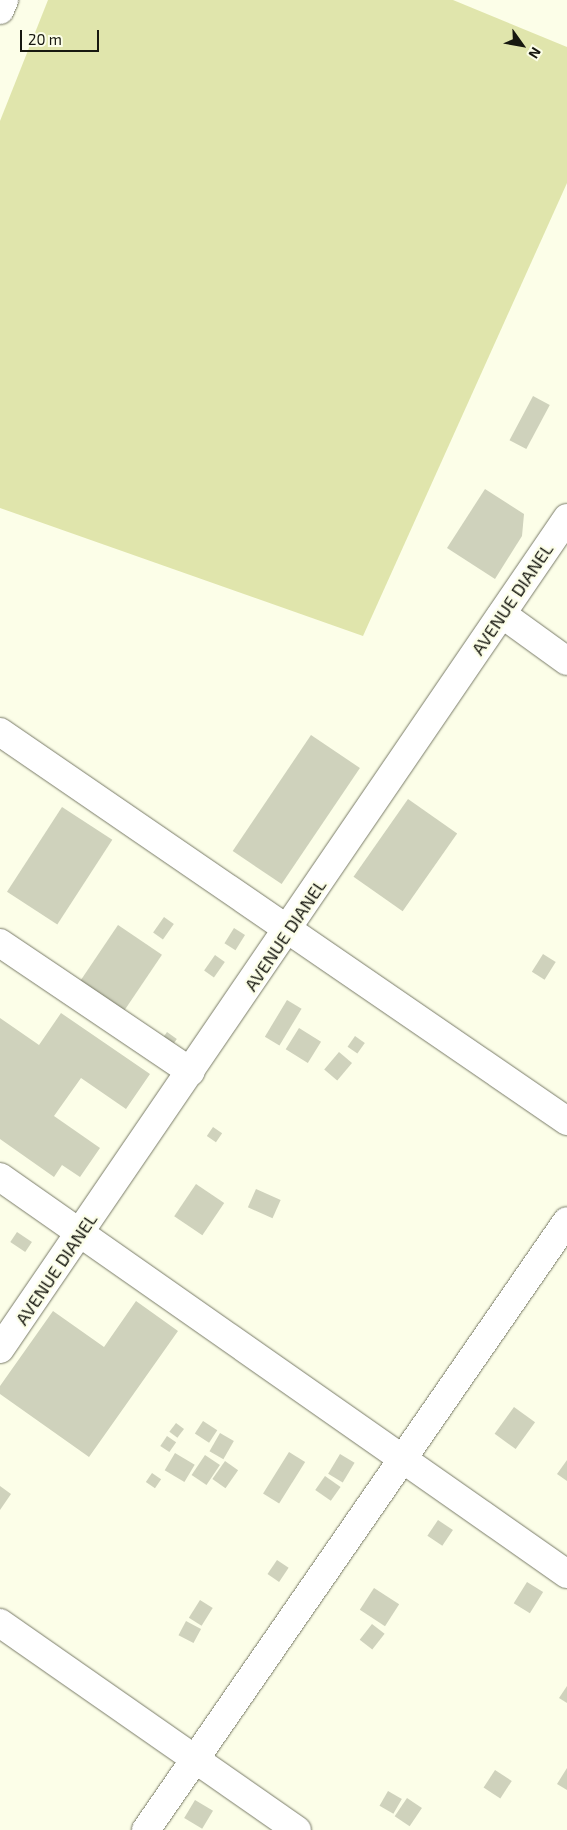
<!DOCTYPE html>
<html>
<head>
<meta charset="utf-8">
<style>
	body { margin:0 }
	#map { position:relative; width:567px; height:1830px; overflow:hidden; background:#fcfee8; font-family:"Exo 2",sans-serif }
	div>[style] { position:absolute }
	.green>* { inset:0; background:#e0e5ac }
	.building>* { inset:0; background:#cfd2bc; transform-origin:0 0 }
	.roads { filter:drop-shadow(0 0 1px #797b68) drop-shadow(0 0 1px #797b68) }
	.minor>* { height:28px; margin:-14px; padding:0 14px; transform-origin:14px; border-radius:14px; background:#fff }
	.major>* { height:28px; margin:-14px; padding:0 14px; transform-origin:14px; border-radius:14px; background:#fff }
	span { translate:-50% -50%; white-space:nowrap; text-align:center; line-height:1.15; -webkit-text-stroke:4.5px #fcfee8; paint-order:stroke }
	.street-label { font-size:18px; color:#171810 }
	.north { position:absolute; left:497px; top:20px; width:50px; height:50px; -webkit-text-stroke:4px #fcfee8; paint-order:stroke; rotate:122deg; font-size:14px; font-weight:700; line-height:20px; text-align:center; color:#171810 }
	.north::after { content:''; display:block; margin:auto; width:18px; height:22px; background:#171810; clip-path:polygon(50% 0,100% 100%,50% 72%,0 100%) }
	.scale { position:absolute; left:20px; top:30px; width:79px; height:22px; box-sizing:border-box; border:2px solid #171810; border-top:0; padding-left:6px; font-size:15px; line-height:18px; white-space:nowrap; color:#171810; -webkit-text-stroke:4px #fcfee8; paint-order:stroke }
</style>
</head>
<body>
<div id="map">
	<div class="green">
		<div style="clip-path:polygon(48px 0,453px 0,567px 47px,567px 183px,363px 636px,0 508px,0 121px)"></div>
	</div>
	<div class="building">
		<div style="left:533px;top:396px;width:19px;height:50px;rotate:28deg"></div>
		<div style="clip-path:polygon(485px 489px,524px 514px,522px 536px,495px 579px,447px 548px)"></div>
		<div style="left:311px;top:735px;width:59px;height:140px;rotate:34deg"></div>
		<div style="left:408px;top:799px;width:60px;height:95px;rotate:35deg"></div>
		<div style="left:62px;top:807px;width:60px;height:101px;rotate:33deg"></div>
		<div style="left:164px;top:917px;width:12px;height:19px;rotate:35deg"></div>
		<div style="left:118px;top:925px;width:53px;height:76px;rotate:34deg"></div>
		<div style="left:234px;top:928px;width:13px;height:18px;rotate:32deg"></div>
		<div style="left:543px;top:954px;width:15px;height:21px;rotate:32deg"></div>
		<div style="left:215px;top:955px;width:12px;height:19px;rotate:35deg"></div>
		<div style="left:287px;top:1000px;width:17px;height:43px;rotate:31deg"></div>
		<div style="clip-path:polygon(61px 1013px,150px 1074px,126px 1109px,81px 1078px,54px 1116px,100px 1148px,80px 1177px,62px 1165px,54px 1177px,0 1139px,0 1018px,39px 1045px)"></div>
		<div style="left:299px;top:1028px;width:26px;height:25px;rotate:32deg"></div>
		<div style="left:167px;top:1032px;width:12px;height:18px;rotate:35deg"></div>
		<div style="left:355px;top:1036px;width:12px;height:13px;rotate:35deg"></div>
		<div style="left:339px;top:1052px;width:17px;height:23px;rotate:40deg"></div>
		<div style="left:213px;top:1127px;width:11px;height:11px;rotate:34deg"></div>
		<div style="left:196px;top:1184px;width:34px;height:39px;rotate:34deg"></div>
		<div style="left:256px;top:1189px;width:27px;height:20px;rotate:24deg"></div>
		<div style="left:17px;top:1232px;width:18px;height:12px;rotate:34deg"></div>
		<div style="clip-path:polygon(136px 1301px,178px 1331px,89px 1457px,0 1394px,0 1386px,53px 1311px,104px 1347px)"></div>
		<div style="left:514px;top:1407px;width:26px;height:33px;rotate:36deg"></div>
		<div style="left:203px;top:1421px;width:17px;height:15px;rotate:33deg"></div>
		<div style="left:176px;top:1423px;width:10px;height:11px;rotate:37deg"></div>
		<div style="left:220px;top:1433px;width:16px;height:21px;rotate:30deg"></div>
		<div style="left:167px;top:1436px;width:11px;height:12px;rotate:34deg"></div>
		<div style="left:289px;top:1452px;width:19px;height:49px;rotate:32deg"></div>
		<div style="left:175px;top:1453px;width:23px;height:20px;rotate:31deg"></div>
		<div style="left:340px;top:1454px;width:17px;height:23px;rotate:31deg"></div>
		<div style="left:205px;top:1455px;width:18px;height:24px;rotate:34deg"></div>
		<div style="clip-path:polygon(567px 1460px,567px 1481px,557px 1474px)"></div>
		<div style="left:225px;top:1461px;width:16px;height:22px;rotate:35deg"></div>
		<div style="left:152px;top:1473px;width:11px;height:11px;rotate:34deg"></div>
		<div style="left:325px;top:1476px;width:19px;height:17px;rotate:35deg"></div>
		<div style="clip-path:polygon(0 1486px,11px 1494px,0 1510px)"></div>
		<div style="left:438px;top:1520px;width:18px;height:19px;rotate:34deg"></div>
		<div style="left:277px;top:1560px;width:14px;height:17px;rotate:34deg"></div>
		<div style="left:527px;top:1582px;width:19px;height:25px;rotate:32deg"></div>
		<div style="left:374px;top:1588px;width:30px;height:26px;rotate:33deg"></div>
		<div style="left:200px;top:1600px;width:15px;height:21px;rotate:32deg"></div>
		<div style="left:186px;top:1621px;width:17px;height:16px;rotate:28deg"></div>
		<div style="left:372px;top:1624px;width:16px;height:20px;rotate:38deg"></div>
		<div style="clip-path:polygon(567px 1686px,567px 1703px,559px 1698px)"></div>
		<div style="clip-path:polygon(567px 1768px,567px 1790px,557px 1784px)"></div>
		<div style="left:495px;top:1770px;width:20px;height:21px;rotate:33deg"></div>
		<div style="left:388px;top:1791px;width:16px;height:17px;rotate:30deg"></div>
		<div style="left:407px;top:1798px;width:18px;height:22px;rotate:34deg"></div>
		<div style="left:195px;top:1800px;width:21px;height:21px;rotate:31deg"></div>
	</div>
	<div class="roads">
		<div class="minor">
			<div style="left:502px;top:614px;width:80px;rotate:35.9deg"></div>
			<div style="left:0;top:732px;width:688px;rotate:34.45deg"></div>
			<div style="left:0;top:943px;width:230px;rotate:34deg"></div>
			<div style="left:0;top:1177px;width:692px;rotate:35deg"></div>
			<div style="left:0;top:1349px;width:1006px;rotate:-55.69deg"></div>
			<div style="left:0;top:1623px;width:362px;rotate:34.9deg"></div>
			<div style="left:146px;top:1830px;width:740px;rotate:-55.34deg"></div>
		</div>
		<div class="major">
			<div style="left:0;top:10px;width:11px;rotate:-68deg"></div>
		</div>
	</div>
	<div class="street-label">
		<span style="left:512px;top:599px;rotate:-56deg">AVENUE DIANEL</span>
		<span style="left:285px;top:935px;rotate:-56deg">AVENUE DIANEL</span>
		<span style="left:56px;top:1269px;rotate:-56deg">AVENUE DIANEL</span>
	</div>
	<div class="north">N</div>
	<div class="scale">20 m</div>
</div>
</body>
</html>
